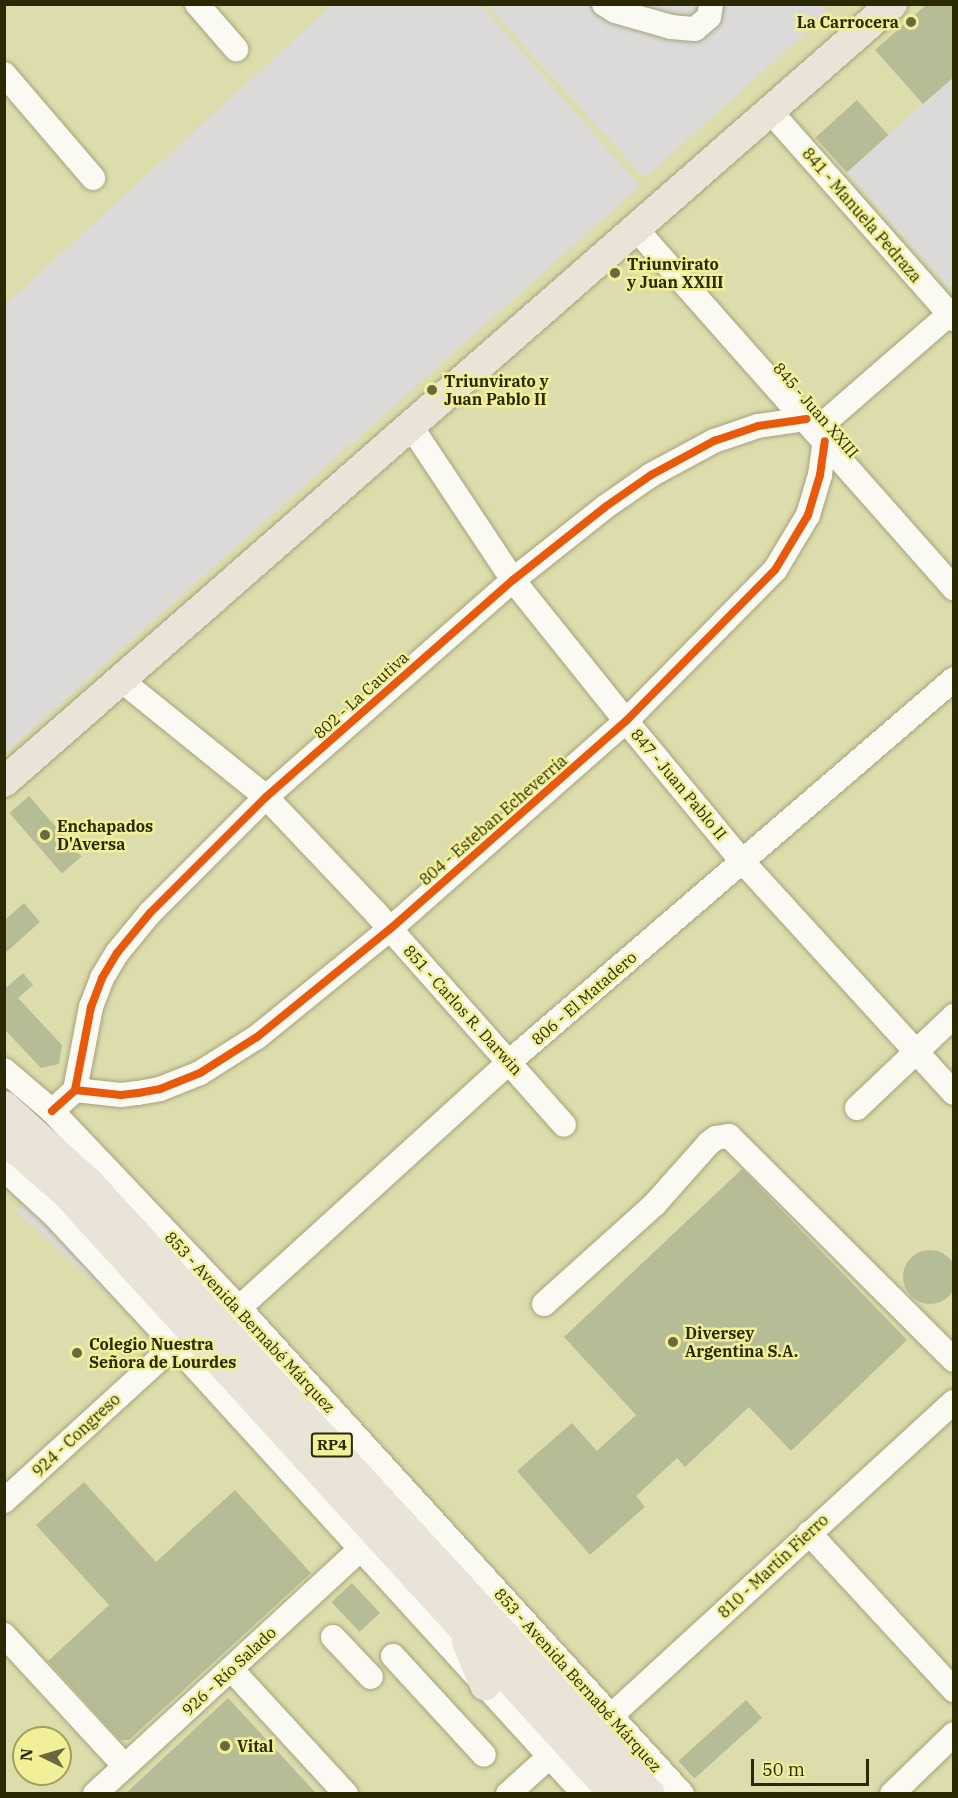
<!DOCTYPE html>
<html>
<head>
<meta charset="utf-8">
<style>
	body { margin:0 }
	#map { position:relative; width:958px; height:1798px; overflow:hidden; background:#dddcac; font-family:"IBM Plex Serif",serif }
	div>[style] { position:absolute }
	.green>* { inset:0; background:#dbdad8 }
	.building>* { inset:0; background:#b6bd96; transform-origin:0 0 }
	.round { border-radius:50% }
	.roads { filter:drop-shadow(0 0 2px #a4a37d) drop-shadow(0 0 2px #a4a37d) }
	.minor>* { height:24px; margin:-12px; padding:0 12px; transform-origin:12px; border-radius:12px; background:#fafaf3 }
	.major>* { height:30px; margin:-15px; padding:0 15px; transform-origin:15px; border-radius:15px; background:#e9e3d8 }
	.cycleway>* { height:8px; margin:-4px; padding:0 4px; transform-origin:4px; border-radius:4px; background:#e8590c }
	.dots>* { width:16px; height:16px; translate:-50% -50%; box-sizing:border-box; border:3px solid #f1f098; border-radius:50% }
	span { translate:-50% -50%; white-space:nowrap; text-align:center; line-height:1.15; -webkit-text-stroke:5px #f1f098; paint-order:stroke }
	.shield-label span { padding:2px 4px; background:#f1f098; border:2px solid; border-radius:4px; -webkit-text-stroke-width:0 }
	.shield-label { font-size:15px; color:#2a2904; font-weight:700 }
	.poi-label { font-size:16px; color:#2a2904; font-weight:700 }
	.right { translate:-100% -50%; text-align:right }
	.left { translate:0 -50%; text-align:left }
	.street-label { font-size:16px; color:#2a2904 }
	.frame { position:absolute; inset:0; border:6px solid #2a2904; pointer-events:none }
	.north { position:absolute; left:12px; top:1726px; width:60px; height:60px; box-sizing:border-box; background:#f1f098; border:2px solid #a1a05d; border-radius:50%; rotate:275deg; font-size:16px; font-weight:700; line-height:24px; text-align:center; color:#2a2904 }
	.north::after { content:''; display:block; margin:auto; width:21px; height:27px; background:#69683f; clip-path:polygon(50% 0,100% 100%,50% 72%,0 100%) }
	.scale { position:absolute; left:751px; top:1759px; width:118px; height:27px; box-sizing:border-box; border:3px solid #2a2904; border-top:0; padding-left:8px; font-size:18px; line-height:21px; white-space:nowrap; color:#2a2904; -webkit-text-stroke:4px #f1f098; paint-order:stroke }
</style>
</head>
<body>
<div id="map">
	<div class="green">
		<div style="clip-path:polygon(823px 4px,828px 13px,644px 178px,487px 5px)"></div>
		<div style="clip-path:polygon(332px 5px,481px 5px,640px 186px,5px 753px,5px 305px)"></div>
		<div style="clip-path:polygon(953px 77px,953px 287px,947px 286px,846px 172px)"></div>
		<div style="clip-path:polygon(29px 1199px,165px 1346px,16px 1211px)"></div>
	</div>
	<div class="building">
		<div style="clip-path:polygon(927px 4px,954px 4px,954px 77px,923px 104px,875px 50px)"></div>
		<div style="left:857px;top:100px;width:47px;height:56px;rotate:48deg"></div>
		<div style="left:29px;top:796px;width:80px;height:26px;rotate:49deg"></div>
		<div style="clip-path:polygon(24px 903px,40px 922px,4px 954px,4px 921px)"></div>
		<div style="clip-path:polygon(23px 973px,33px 985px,18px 998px,62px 1045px,59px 1064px,41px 1068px,4px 1029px,4px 984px,7px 987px)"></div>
		<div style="clip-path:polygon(742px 1169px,907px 1340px,791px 1451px,749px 1407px,685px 1467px,677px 1458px,636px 1496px,645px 1507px,590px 1555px,517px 1471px,572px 1423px,597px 1451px,636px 1415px,564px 1337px)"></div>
		<div class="round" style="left:903px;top:1250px;width:54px;height:54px"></div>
		<div style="clip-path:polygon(84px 1482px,156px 1562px,235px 1490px,311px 1573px,129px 1740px,120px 1740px,48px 1661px,109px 1605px,36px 1525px)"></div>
		<div style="left:352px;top:1583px;width:41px;height:28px;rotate:47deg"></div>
		<div style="clip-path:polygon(228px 1698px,317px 1794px,125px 1794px)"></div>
		<div style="left:746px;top:1700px;width:24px;height:91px;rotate:48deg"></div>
	</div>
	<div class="roads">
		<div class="minor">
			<div style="left:197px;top:4px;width:60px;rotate:49.1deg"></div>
			<div style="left:604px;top:4px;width:13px;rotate:32deg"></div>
			<div style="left:615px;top:11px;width:58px;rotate:15.9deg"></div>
			<div style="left:671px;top:27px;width:24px;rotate:5deg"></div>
			<div style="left:695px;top:29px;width:18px;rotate:-41deg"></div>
			<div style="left:709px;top:17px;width:13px;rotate:-81deg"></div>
			<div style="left:4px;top:74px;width:137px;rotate:49.4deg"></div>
			<div style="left:770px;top:111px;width:278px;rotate:48.5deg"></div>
			<div style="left:636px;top:229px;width:480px;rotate:48.5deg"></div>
			<div style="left:410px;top:425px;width:186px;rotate:56.4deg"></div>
			<div style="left:513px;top:580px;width:181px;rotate:51.3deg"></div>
			<div style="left:626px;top:721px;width:182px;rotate:50.4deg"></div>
			<div style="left:742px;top:861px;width:314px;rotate:47.6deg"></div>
			<div style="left:816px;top:430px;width:183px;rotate:-41deg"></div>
			<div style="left:121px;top:680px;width:186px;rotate:38.9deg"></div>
			<div style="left:266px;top:797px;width:160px;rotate:46.5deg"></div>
			<div style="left:376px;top:913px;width:283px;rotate:48.4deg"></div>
			<div style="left:4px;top:1070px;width:63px;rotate:40.5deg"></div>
			<div style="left:52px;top:1111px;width:272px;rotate:46.5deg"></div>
			<div style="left:239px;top:1308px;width:658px;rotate:47.65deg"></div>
			<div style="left:75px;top:1090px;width:46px;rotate:6.2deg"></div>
			<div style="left:121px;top:1095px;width:17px;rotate:-7deg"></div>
			<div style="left:138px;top:1093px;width:22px;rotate:-10deg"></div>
			<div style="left:160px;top:1089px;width:43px;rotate:-21.8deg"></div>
			<div style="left:200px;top:1073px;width:67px;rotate:-32.3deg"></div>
			<div style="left:257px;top:1037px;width:171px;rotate:-39.1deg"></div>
			<div style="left:390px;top:929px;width:315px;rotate:-41.4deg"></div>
			<div style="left:626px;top:721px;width:212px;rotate:-45.4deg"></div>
			<div style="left:775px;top:570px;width:64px;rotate:-59deg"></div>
			<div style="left:808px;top:515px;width:42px;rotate:-73.3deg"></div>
			<div style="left:820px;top:475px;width:34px;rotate:-82deg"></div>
			<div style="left:857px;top:1108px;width:134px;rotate:-43.5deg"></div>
			<div style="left:52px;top:1111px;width:31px;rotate:-42deg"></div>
			<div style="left:75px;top:1090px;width:85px;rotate:-79.1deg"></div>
			<div style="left:91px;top:1007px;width:31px;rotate:-69deg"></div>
			<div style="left:102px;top:978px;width:29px;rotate:-59deg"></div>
			<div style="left:117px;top:953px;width:52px;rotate:-50.5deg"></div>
			<div style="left:150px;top:913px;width:164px;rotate:-45deg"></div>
			<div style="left:266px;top:797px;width:329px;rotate:-41.3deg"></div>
			<div style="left:513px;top:580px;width:117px;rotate:-38.4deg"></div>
			<div style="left:605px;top:507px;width:56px;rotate:-34.8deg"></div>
			<div style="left:651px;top:475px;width:72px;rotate:-28.4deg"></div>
			<div style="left:714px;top:441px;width:46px;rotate:-18.8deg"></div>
			<div style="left:758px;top:426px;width:49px;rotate:-8.3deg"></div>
			<div style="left:4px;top:1169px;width:71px;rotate:42.7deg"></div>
			<div style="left:56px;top:1217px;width:175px;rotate:47.1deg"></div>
			<div style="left:175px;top:1345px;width:607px;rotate:47.67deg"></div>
			<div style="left:544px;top:1304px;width:148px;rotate:-42deg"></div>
			<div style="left:654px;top:1205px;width:83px;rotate:-48.4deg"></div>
			<div style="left:709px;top:1143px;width:9px;rotate:-36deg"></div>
			<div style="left:716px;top:1138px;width:13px;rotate:-9deg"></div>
			<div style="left:729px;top:1136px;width:317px;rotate:44.9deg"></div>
			<div style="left:228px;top:1318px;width:380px;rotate:-42.3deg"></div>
			<div style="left:509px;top:1062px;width:587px;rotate:-40.72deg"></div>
			<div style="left:4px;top:1501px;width:231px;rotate:-42.4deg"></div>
			<div style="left:809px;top:1533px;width:214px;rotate:47.3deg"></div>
			<div style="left:4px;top:1635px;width:178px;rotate:47.3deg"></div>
			<div style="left:333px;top:1637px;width:55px;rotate:46.5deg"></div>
			<div style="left:393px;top:1656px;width:134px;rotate:47.4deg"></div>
			<div style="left:231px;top:1669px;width:170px;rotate:47.4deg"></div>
			<div style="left:600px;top:1726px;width:480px;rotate:-42.5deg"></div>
			<div style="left:95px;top:1794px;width:363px;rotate:-42.7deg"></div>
			<div style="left:508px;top:1794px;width:57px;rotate:-42.1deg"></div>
			<div style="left:892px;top:1794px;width:86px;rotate:-44.1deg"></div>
		</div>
		<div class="major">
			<div style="left:4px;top:782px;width:1181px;rotate:-41.22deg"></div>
			<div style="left:4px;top:1106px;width:115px;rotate:42.2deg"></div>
			<div style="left:89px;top:1183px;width:829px;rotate:47.44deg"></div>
			<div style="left:4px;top:1139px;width:82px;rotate:41.1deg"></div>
			<div style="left:66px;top:1193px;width:813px;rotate:47.64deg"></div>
			<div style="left:467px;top:1642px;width:47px;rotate:67.3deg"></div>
		</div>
	</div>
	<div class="cycleway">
		<div style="left:75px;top:1090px;width:46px;rotate:6.2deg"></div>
		<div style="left:121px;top:1095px;width:17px;rotate:-7deg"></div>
		<div style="left:138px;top:1093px;width:22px;rotate:-10deg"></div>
		<div style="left:160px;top:1089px;width:43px;rotate:-21.8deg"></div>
		<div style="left:200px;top:1073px;width:67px;rotate:-32.3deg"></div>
		<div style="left:257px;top:1037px;width:171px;rotate:-39.1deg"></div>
		<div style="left:390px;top:929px;width:315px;rotate:-41.4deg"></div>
		<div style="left:626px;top:721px;width:212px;rotate:-45.4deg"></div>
		<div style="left:775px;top:570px;width:64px;rotate:-59deg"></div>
		<div style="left:808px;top:515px;width:42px;rotate:-73.3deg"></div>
		<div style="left:820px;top:475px;width:34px;rotate:-82deg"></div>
		<div style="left:52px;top:1111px;width:31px;rotate:-42deg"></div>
		<div style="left:75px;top:1090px;width:85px;rotate:-79.1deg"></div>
		<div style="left:91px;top:1007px;width:31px;rotate:-69deg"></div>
		<div style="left:102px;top:978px;width:29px;rotate:-59deg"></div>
		<div style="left:117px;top:953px;width:52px;rotate:-50.5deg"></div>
		<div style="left:150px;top:913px;width:164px;rotate:-45deg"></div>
		<div style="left:266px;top:797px;width:329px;rotate:-41.3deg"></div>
		<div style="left:513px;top:580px;width:117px;rotate:-38.4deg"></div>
		<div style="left:605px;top:507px;width:56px;rotate:-34.8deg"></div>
		<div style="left:651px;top:475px;width:72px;rotate:-28.4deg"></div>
		<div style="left:714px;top:441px;width:46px;rotate:-18.8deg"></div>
		<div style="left:758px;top:426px;width:49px;rotate:-8.3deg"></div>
	</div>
	<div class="dots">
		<div style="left:911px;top:22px;background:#69683f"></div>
		<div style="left:615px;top:273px;background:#69683f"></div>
		<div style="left:432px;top:390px;background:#69683f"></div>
		<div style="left:45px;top:835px;background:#69683f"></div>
		<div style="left:673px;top:1342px;background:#69683f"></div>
		<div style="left:77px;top:1353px;background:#69683f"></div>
		<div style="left:225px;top:1746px;background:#69683f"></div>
	</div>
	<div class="shield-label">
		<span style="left:332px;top:1445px">RP4</span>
	</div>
	<div class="poi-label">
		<span class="right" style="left:899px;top:22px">La Carrocera</span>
		<span class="left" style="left:627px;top:273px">Triunvirato<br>y Juan XXIII</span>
		<span class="left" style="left:444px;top:390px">Triunvirato y<br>Juan Pablo II</span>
		<span class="left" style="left:57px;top:835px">Enchapados<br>D'Aversa</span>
		<span class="left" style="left:685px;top:1342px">Diversey<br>Argentina S.A.</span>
		<span class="left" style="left:89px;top:1353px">Colegio Nuestra<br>Señora de Lourdes</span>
		<span class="left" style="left:237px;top:1746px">Vital</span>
	</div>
	<div class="street-label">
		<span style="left:862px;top:215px;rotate:49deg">841 - Manuela Pedraza</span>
		<span style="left:816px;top:410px;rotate:49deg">845 - Juan XXIII</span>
		<span style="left:361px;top:695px;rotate:-42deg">802 - La Cautiva</span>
		<span style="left:679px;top:784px;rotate:50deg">847 - Juan Pablo II</span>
		<span style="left:493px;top:820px;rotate:-41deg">804 - Esteban Echeverría</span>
		<span style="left:584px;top:998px;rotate:-41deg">806 - El Matadero</span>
		<span style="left:463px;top:1010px;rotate:48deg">851 - Carlos R. Darwin</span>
		<span style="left:250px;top:1322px;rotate:47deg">853 - Avenida Bernabé Márquez</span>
		<span style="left:76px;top:1435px;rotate:-43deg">924 - Congreso</span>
		<span style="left:773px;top:1566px;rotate:-43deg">810 - Martín Fierro</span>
		<span style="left:229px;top:1671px;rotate:-43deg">926 - Río Salado</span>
		<span style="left:578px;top:1680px;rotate:48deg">853 - Avenida Bernabé Márquez</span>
	</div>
	<div class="frame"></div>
	<div class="north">N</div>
	<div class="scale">50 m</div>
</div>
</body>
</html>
